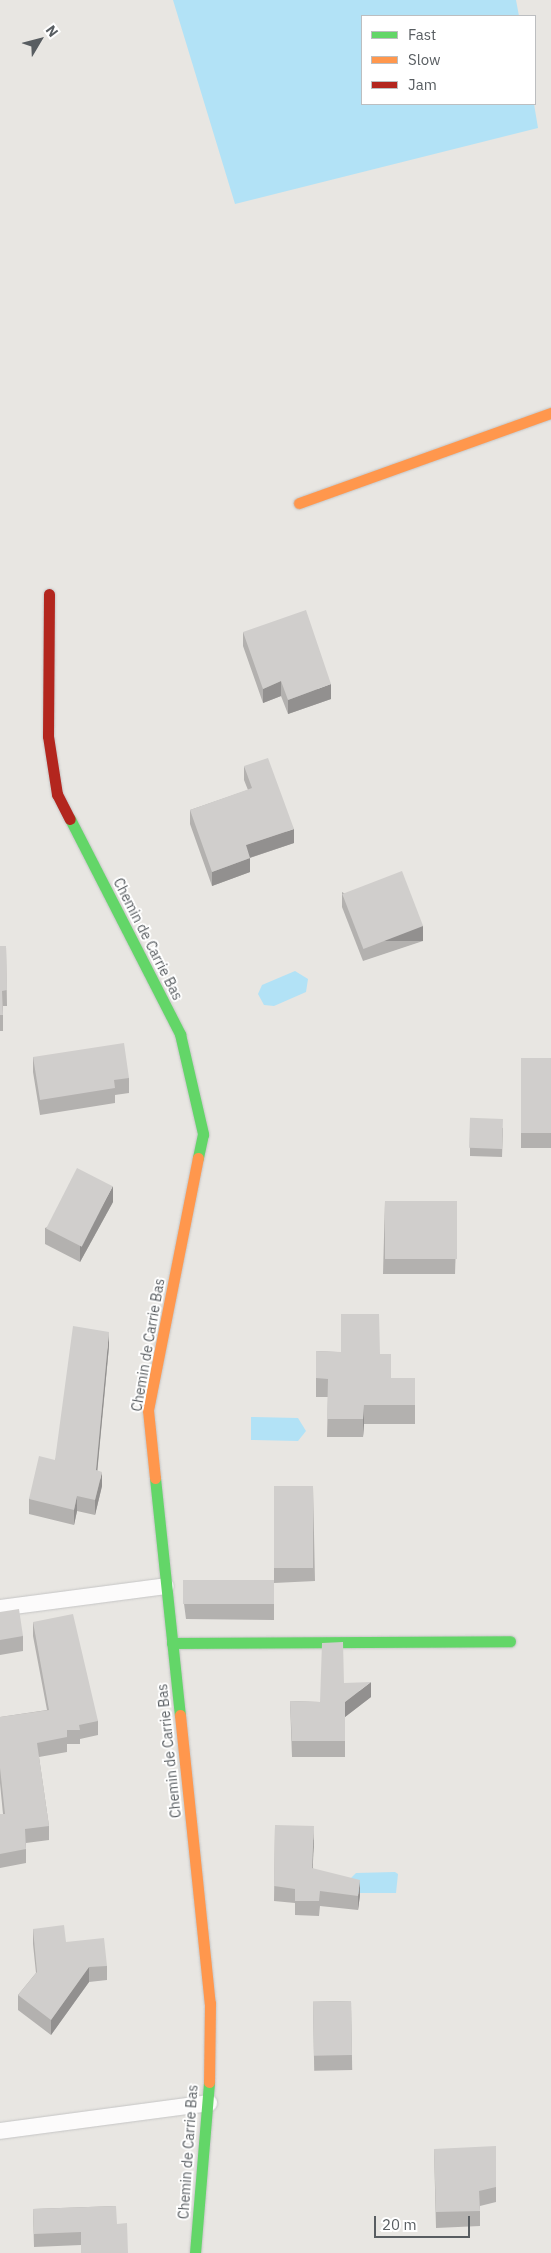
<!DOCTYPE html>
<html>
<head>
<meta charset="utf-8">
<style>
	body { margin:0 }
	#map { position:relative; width:551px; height:2253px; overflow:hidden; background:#e8e6e2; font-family:"IBM Plex Sans",sans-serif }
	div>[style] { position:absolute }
	.water>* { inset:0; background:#b2e2f6 }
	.roads { filter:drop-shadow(0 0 1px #c5c5c5) drop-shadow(0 0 1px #c5c5c5) }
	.lane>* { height:16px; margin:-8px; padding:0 8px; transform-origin:8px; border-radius:8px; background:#fcfbfb }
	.fast>* { height:11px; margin:-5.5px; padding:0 5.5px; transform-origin:5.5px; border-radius:5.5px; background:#63d668 }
	.slow>* { height:11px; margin:-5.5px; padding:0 5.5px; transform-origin:5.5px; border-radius:5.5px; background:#ff974d }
	.jam>* { height:11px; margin:-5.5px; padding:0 5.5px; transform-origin:5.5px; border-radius:5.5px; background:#b3261e }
	.wall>* { inset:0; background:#b3b1af; transform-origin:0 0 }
	.shaded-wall>* { inset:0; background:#92908f; transform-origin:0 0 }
	.building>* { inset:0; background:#d0cecc; transform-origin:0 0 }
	span { translate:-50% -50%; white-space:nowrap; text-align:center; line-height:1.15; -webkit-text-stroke:4px #fff; paint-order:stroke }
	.street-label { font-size:14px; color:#585d61 }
	.legend { position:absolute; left:361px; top:15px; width:175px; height:90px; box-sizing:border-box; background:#fff; border:1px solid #bcbec0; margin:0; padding:6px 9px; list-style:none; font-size:15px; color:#585d61 }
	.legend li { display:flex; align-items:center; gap:10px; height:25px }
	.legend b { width:25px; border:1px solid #bcbec0 }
	.north { position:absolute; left:15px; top:15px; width:50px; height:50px; -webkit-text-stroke:4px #fff; paint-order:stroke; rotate:53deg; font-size:14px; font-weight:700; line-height:20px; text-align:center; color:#585d61 }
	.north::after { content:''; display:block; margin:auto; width:18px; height:22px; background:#585d61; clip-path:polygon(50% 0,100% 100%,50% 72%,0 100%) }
	.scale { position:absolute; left:374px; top:2216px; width:96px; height:22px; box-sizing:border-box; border:2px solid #585d61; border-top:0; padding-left:6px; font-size:15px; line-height:18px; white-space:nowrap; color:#585d61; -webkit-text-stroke:4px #fff; paint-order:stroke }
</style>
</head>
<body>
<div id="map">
	<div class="water">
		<div style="clip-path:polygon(173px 0,516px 0,519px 16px,362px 16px,362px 104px,534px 104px,538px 128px,235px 204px)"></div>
		<div style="clip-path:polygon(295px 971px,308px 979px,306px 992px,274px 1006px,264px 1005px,258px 994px,262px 985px)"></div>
		<div style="clip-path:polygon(251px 1417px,298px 1418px,306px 1431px,298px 1441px,251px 1440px)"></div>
		<div style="clip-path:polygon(395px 1872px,398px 1874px,396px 1893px,356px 1893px,349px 1880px,356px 1873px)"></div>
	</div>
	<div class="roads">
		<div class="lane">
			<div style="left:0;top:1608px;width:167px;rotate:-7.5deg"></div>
			<div style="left:0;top:2131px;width:211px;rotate:-7.6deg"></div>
		</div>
		<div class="fast">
			<div style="left:70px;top:819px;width:242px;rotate:62.9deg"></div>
			<div style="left:180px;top:1034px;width:103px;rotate:77deg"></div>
			<div style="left:203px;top:1134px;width:25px;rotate:102deg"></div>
			<div style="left:155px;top:1478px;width:238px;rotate:84deg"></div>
			<div style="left:172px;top:1643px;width:338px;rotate:-0.3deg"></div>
			<div style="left:195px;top:2253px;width:172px;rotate:-85.3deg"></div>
		</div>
		<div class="slow">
			<div style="left:299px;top:503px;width:268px;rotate:-19.7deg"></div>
			<div style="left:155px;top:1478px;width:68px;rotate:-95.9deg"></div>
			<div style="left:148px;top:1410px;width:257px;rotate:-78.8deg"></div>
			<div style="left:180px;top:1715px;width:290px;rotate:84.1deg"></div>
			<div style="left:210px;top:2003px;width:79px;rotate:90.7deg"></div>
		</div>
		<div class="jam">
			<div style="left:49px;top:594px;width:142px;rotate:90.4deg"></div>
			<div style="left:48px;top:736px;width:59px;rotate:81.2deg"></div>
			<div style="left:57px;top:794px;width:28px;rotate:63deg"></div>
		</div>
	</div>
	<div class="wall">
		<div style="clip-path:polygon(243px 632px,331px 699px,288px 714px,281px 696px,263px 703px,243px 646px)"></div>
		<div style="clip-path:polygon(244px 766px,294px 843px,250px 858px,250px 872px,212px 886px,190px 824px,190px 810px,248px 790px,244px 780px)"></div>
		<div style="clip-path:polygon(342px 892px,423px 941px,363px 961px,342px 907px)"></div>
		<div style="clip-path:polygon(0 946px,6px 946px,7px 1006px,3px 1006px,3px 1031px,0 1031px)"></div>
		<div style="clip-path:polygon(33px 1057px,129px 1078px,129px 1093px,115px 1095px,115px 1103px,40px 1115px,33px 1072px)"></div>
		<div style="left:521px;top:1058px;width:30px;height:90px"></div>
		<div style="clip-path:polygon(470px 1120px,503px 1128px,502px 1157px,470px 1156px)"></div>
		<div style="clip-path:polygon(385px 1201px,457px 1216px,455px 1274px,383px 1274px)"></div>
		<div style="clip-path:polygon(113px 1202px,80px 1262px,45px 1244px,45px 1228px)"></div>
		<div style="clip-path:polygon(109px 1346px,97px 1471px,102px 1486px,95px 1515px,77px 1511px,74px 1525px,29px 1514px,29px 1499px,55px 1460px)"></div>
		<div style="clip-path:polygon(316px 1351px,380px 1354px,391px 1378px,415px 1378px,415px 1424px,364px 1424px,363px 1437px,327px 1437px,328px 1397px,316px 1397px)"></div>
		<div style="clip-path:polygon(274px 1486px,313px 1486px,315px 1581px,274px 1583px,274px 1620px,186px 1619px,183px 1596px,183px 1580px,274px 1580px)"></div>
		<div style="clip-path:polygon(0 1612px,23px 1636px,23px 1651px,0 1655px)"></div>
		<div style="clip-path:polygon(33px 1622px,98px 1721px,98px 1735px,80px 1739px,80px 1744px,67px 1744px,67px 1752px,39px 1757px,49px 1826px,49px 1840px,26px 1843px,26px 1863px,0 1868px,0 1814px,3px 1814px,0 1783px,0 1717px,47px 1710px,33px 1636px)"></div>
		<div style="clip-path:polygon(344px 1683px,371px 1697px,345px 1717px,345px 1757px,292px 1757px,290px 1701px,320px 1702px)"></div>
		<div style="clip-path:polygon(275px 1825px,314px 1840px,312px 1868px,360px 1895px,358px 1910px,320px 1906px,319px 1916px,295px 1915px,295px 1903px,274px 1901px)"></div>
		<div style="clip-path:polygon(33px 1929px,66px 1942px,107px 1966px,107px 1980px,89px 1982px,51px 2035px,18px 2010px,18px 1995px,36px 1973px,33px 1944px)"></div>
		<div style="left:351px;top:2001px;width:69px;height:38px;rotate:89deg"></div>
		<div style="clip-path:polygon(434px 2149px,496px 2187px,496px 2202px,480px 2206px,480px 2226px,436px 2228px)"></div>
		<div style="clip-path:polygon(116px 2206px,81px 2245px,34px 2247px,33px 2209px)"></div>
	</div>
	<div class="shaded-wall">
		<div style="clip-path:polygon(281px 681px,281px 696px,263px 703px,263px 689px)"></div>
		<div style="clip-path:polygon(331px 684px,331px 699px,288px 714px,288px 700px)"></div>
		<div style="clip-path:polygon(294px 829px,294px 843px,246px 859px,246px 845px)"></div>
		<div style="clip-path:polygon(250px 858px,250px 872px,212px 886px,212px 872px)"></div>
		<div style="left:423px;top:926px;width:15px;height:63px;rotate:90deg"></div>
		<div style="clip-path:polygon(113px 1186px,113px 1202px,80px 1262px,80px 1246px)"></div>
		<div style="clip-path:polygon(109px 1332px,109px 1346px,96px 1485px,96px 1470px)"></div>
		<div style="clip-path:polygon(364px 1405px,364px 1424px,363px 1437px,363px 1419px)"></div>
		<div style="clip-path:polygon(102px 1472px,102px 1486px,95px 1515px,95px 1500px)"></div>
		<div style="clip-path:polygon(77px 1496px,77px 1511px,74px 1525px,74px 1510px)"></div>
		<div style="clip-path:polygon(371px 1682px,371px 1697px,345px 1717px,345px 1702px)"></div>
		<div style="clip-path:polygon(314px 1826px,314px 1840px,312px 1882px,312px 1868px)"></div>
		<div style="clip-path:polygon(360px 1880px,360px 1895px,358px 1910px,358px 1896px)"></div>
		<div style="clip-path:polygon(89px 1967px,89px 1982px,51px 2035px,51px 2020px)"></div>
	</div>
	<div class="building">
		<div style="clip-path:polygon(306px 610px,331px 684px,288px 700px,281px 681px,263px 689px,243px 632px)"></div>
		<div style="clip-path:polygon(268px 758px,294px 829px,246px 845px,250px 858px,212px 872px,190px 810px,252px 788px,244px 766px)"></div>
		<div style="left:402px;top:871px;width:59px;height:64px;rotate:69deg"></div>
		<div style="clip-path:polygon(0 946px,6px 946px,7px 990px,2px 991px,3px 1015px,0 1015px)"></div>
		<div style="clip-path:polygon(124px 1043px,129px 1078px,114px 1080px,115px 1088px,40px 1100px,33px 1057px)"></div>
		<div style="left:521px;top:1058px;width:30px;height:75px"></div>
		<div style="left:503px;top:1119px;width:30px;height:33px;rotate:92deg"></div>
		<div style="left:77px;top:1168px;width:40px;height:68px;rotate:27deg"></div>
		<div style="left:385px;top:1201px;width:72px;height:58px"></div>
		<div style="clip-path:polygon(341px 1314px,379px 1314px,380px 1354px,391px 1354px,391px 1378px,415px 1378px,415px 1405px,364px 1405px,363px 1419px,327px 1419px,328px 1379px,316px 1378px,316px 1351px,341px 1352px)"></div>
		<div style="clip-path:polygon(73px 1326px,109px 1332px,96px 1470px,102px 1472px,95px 1500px,77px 1496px,74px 1510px,29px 1499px,39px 1456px,55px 1460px)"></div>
		<div style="left:274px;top:1486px;width:39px;height:82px"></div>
		<div style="left:183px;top:1580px;width:91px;height:24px"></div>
		<div style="clip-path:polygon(19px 1609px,23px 1636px,0 1640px,0 1612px)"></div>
		<div style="clip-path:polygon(73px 1614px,98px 1721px,79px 1725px,80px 1730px,67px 1730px,67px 1737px,37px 1743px,49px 1826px,25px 1829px,26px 1849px,0 1854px,0 1814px,5px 1814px,0 1768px,0 1717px,49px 1710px,33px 1622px)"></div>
		<div style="clip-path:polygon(343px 1642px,344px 1683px,371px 1682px,345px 1702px,345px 1741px,292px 1741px,290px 1701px,320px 1702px,322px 1643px)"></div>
		<div style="clip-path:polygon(275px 1825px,314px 1826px,312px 1868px,360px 1880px,358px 1896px,320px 1891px,319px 1901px,295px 1901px,295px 1889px,274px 1886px)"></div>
		<div style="clip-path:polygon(64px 1925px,66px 1942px,104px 1938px,107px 1966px,89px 1967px,51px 2020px,18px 1995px,37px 1972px,33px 1929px)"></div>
		<div style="left:351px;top:2001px;width:54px;height:38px;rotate:89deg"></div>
		<div style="clip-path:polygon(496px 2146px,496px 2187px,479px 2191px,480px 2211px,436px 2212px,434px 2149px)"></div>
		<div style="clip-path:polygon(116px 2206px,117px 2224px,127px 2223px,128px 2253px,81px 2253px,81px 2232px,34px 2234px,33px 2209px)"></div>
	</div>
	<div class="street-label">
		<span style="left:148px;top:939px;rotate:63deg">Chemin de Carrie Bas</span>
		<span style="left:148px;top:1345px;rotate:-80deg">Chemin de Carrie Bas</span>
		<span style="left:169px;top:1751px;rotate:-96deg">Chemin de Carrie Bas</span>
		<span style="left:188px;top:2152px;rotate:-86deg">Chemin de Carrie Bas</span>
	</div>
	<ul class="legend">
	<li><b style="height:6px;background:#63d668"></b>Fast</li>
	<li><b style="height:6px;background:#ff974d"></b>Slow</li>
	<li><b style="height:6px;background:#b3261e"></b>Jam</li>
	</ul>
	<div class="north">N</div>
	<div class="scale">20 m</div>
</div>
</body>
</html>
